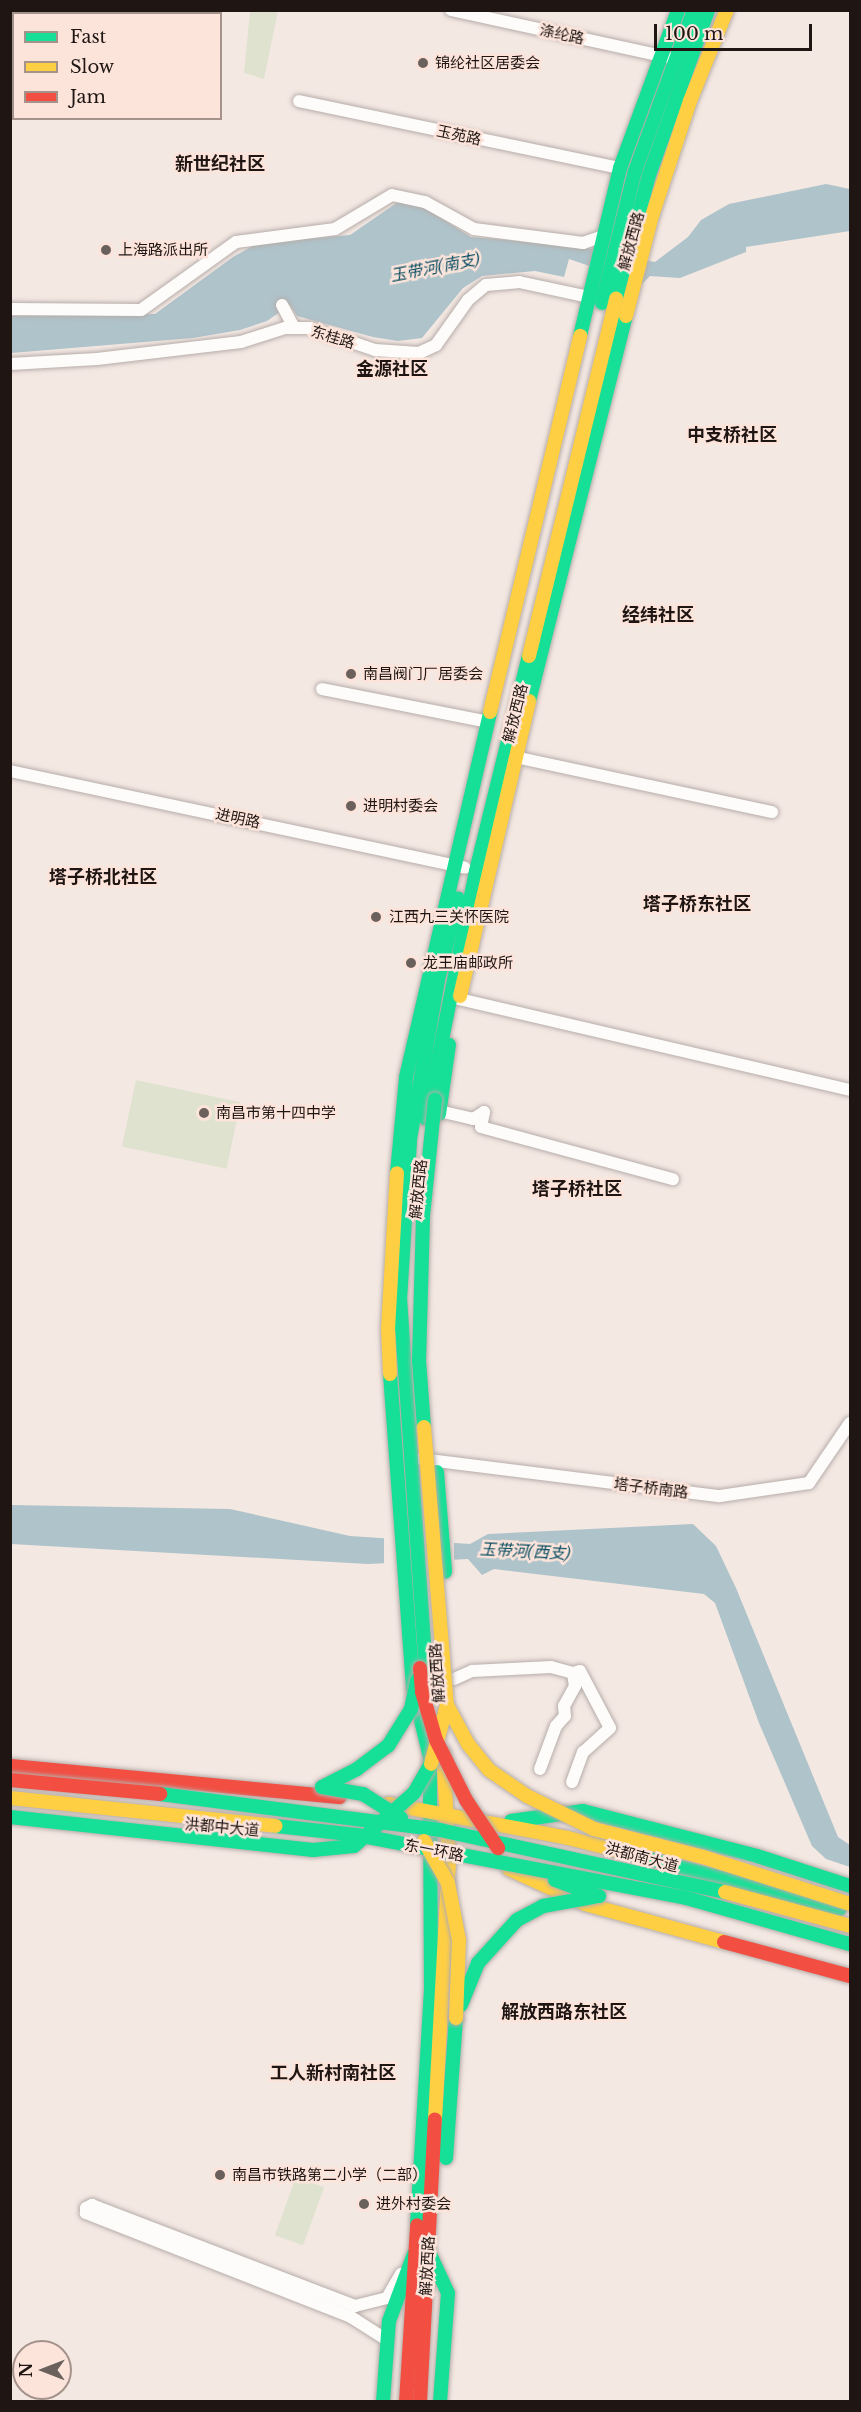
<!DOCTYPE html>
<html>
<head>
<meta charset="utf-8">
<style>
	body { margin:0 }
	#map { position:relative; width:861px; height:2412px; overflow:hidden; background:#f4e8e3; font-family:"Libre Baskerville","Noto Sans SC",serif }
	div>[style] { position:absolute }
	.green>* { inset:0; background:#e0e2d0; transform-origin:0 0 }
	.water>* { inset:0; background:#afc3ca }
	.pier>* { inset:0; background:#f4e8e3 }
	.roads { filter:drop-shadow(0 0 2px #b6ada9) drop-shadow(0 0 2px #b6ada9) }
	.street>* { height:12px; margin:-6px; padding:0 6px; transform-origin:6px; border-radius:6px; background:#fdfcfb }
	.fast>* { height:14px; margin:-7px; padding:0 7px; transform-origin:7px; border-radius:7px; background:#16e098 }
	.slow>* { height:14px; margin:-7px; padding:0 7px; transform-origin:7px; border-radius:7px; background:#ffcf43 }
	.jam>* { height:14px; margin:-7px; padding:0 7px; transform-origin:7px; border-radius:7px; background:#f24e42 }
	.bridges { filter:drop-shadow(0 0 2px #b6ada9) drop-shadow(0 0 2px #b6ada9) }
	.fast-bridge>* { height:14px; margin:-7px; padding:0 7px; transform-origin:7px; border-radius:7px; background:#16e098 }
	.slow-bridge>* { height:14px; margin:-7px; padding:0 7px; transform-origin:7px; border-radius:7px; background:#ffcf43 }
	.jam-bridge>* { height:14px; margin:-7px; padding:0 7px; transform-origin:7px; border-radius:7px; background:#f24e42 }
	.dots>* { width:16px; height:16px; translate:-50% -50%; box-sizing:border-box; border:3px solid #fce4db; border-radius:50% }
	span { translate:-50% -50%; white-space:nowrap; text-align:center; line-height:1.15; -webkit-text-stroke:5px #fce4db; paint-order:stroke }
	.street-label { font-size:15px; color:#1f1613 }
	.poi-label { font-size:15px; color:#1f1613 }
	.left { translate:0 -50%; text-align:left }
	.water-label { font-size:16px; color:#024a5f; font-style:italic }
	.quarter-label { font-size:18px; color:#1f1613; font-weight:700 }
	.frame { position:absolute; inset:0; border:12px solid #1f1613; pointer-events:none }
	.legend { position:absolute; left:12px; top:12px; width:210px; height:108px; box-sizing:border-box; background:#fce4db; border:2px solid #a4928b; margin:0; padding:8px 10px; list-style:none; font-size:18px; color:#1f1613 }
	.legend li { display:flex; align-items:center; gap:12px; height:30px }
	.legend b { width:30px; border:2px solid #a4928b }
	.north { position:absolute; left:12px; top:2340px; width:60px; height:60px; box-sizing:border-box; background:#fce4db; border:2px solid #a4928b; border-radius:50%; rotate:270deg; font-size:16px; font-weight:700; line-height:24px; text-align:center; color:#1f1613 }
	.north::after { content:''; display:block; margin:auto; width:21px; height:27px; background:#6a605c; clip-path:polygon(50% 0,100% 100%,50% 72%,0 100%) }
	.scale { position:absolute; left:654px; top:24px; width:158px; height:27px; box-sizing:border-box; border:3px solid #1f1613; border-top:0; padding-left:8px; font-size:18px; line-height:21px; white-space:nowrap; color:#1f1613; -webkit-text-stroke:4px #fce4db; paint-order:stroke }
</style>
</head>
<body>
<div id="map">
	<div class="green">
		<div style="clip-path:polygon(250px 11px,278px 11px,264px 79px,244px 73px)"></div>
		<div style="left:136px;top:1080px;width:107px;height:68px;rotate:12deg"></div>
		<div style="left:296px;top:2177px;width:30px;height:62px;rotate:20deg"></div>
	</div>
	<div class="water">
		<div style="clip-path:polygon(826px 184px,850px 189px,850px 231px,746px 247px,746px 252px,680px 278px,650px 276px,642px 284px,569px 259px,564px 277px,535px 271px,482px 276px,463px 288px,422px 338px,398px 341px,373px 337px,297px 316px,290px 305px,267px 321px,240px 330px,193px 338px,11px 353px,11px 316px,155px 314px,233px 257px,258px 243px,350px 235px,398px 202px,425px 208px,471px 237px,577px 246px,655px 262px,688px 237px,701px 220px,729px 204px)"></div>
		<div style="clip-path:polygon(11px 1505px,230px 1509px,350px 1536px,470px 1544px,488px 1534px,693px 1524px,716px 1546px,736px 1588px,838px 1837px,850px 1845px,850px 1867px,826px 1859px,812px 1846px,759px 1723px,715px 1603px,704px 1594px,494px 1569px,482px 1575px,468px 1559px,368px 1564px,11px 1544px)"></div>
	</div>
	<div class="pier">
		<div style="clip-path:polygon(384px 1535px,454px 1540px,454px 1562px,384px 1566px)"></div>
	</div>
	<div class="roads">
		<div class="street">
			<div style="left:451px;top:10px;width:221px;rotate:12.3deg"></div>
			<div style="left:299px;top:101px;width:328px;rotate:11.8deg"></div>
			<div style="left:282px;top:305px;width:26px;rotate:62deg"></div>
			<div style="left:10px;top:309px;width:131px;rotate:0.4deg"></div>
			<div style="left:141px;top:310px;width:117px;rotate:-35.6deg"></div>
			<div style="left:236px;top:242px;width:100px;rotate:-7.5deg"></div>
			<div style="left:335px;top:229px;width:66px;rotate:-30.8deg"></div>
			<div style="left:392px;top:195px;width:34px;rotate:12deg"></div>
			<div style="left:425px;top:202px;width:56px;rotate:28.9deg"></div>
			<div style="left:474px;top:229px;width:110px;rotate:7.3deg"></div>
			<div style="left:583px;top:243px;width:21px;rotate:-19deg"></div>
			<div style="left:10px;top:364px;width:87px;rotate:-3.3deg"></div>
			<div style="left:97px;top:359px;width:145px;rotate:-6.7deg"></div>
			<div style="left:241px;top:342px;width:46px;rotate:-17.7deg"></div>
			<div style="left:285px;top:328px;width:25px"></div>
			<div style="left:310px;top:328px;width:69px;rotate:18.7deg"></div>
			<div style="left:375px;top:350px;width:44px;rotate:3.9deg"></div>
			<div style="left:419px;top:353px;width:19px;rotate:-25deg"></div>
			<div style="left:436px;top:345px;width:55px;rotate:-54.6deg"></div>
			<div style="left:468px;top:300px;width:23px;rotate:-40deg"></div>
			<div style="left:486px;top:285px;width:33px;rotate:-5deg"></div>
			<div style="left:519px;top:282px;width:72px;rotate:12.1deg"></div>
			<div style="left:322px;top:689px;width:169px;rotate:11.2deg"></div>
			<div style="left:515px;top:757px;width:263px;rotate:12.1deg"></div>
			<div style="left:10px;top:771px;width:465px;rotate:12deg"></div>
			<div style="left:459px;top:999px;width:401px;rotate:13.1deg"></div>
			<div style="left:439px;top:1111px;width:35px;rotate:13deg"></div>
			<div style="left:473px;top:1119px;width:13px;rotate:-32deg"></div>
			<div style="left:484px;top:1112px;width:15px;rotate:101deg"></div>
			<div style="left:481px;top:1127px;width:199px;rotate:15.2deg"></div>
			<div style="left:421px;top:1459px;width:301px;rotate:7.1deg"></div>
			<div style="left:720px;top:1496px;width:90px;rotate:-8.3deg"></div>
			<div style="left:809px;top:1483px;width:73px;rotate:-55.7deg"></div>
			<div style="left:454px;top:1679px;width:20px;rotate:-24deg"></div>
			<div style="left:472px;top:1671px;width:79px;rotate:-2.9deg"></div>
			<div style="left:551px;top:1667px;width:23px;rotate:15deg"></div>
			<div style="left:573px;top:1673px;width:7px;rotate:-16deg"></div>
			<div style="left:580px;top:1671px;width:64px;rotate:62.2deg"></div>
			<div style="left:610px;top:1728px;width:36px;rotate:138deg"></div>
			<div style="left:583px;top:1752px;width:32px;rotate:110deg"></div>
			<div style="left:540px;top:1769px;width:46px;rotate:-69.6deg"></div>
			<div style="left:556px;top:1726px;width:13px;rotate:-48deg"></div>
			<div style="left:565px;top:1716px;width:10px;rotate:-96deg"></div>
			<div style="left:564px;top:1706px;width:23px;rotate:-61deg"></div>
			<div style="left:575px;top:1686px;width:13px;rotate:-99deg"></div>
			<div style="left:387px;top:2340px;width:43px;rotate:-147.4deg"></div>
			<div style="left:351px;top:2317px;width:285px;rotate:-158.6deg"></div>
			<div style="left:86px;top:2213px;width:5px;rotate:-90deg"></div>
			<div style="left:86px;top:2208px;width:7px;rotate:-27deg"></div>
			<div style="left:92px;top:2205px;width:282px;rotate:21deg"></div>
			<div style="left:355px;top:2306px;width:33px;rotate:-14deg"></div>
			<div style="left:387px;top:2298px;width:28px;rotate:-60deg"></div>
		</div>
		<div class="fast">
			<div style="left:616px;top:298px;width:127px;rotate:-75deg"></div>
			<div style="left:649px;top:175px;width:175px;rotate:-70.3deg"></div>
			<div style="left:602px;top:303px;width:136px;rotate:-76deg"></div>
			<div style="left:635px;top:171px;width:171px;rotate:-69.9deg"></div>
			<div style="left:580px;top:336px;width:173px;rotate:-76.6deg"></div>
			<div style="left:620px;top:168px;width:168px;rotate:-69.8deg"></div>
			<div style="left:529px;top:701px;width:397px;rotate:-75.9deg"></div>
			<div style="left:439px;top:1114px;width:70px;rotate:-81.8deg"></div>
			<div style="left:426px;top:1119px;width:253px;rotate:-78.6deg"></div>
			<div style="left:476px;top:871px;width:221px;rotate:-76.2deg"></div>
			<div style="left:397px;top:1173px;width:96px;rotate:-84.6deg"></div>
			<div style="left:406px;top:1077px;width:375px;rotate:-77deg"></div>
			<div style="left:390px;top:1374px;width:315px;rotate:85.8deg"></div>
			<div style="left:413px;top:1688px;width:71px;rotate:76.2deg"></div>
			<div style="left:437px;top:1472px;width:100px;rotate:85.4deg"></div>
			<div style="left:427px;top:1684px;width:385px;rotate:-94deg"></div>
			<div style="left:400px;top:1300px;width:161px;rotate:-86.4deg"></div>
			<div style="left:410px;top:1139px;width:161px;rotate:-80deg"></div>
			<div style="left:438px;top:980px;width:84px;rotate:-76.3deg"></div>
			<div style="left:511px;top:1821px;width:73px;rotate:-7.9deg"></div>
			<div style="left:583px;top:1811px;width:180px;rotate:14.5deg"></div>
			<div style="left:757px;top:1856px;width:98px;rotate:17.9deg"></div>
			<div style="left:627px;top:1853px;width:220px;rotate:14.7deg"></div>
			<div style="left:446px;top:2158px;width:140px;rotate:-85.9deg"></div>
			<div style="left:417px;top:2225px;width:237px;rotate:-86.6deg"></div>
			<div style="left:431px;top:1988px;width:229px;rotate:-90.3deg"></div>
			<div style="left:428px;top:2250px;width:47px;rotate:65.1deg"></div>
			<div style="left:448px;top:2293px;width:109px;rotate:94.2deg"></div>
			<div style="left:383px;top:2402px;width:81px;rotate:-85.8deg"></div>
			<div style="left:389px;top:2321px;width:72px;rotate:-69.5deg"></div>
		</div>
		<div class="slow">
			<div style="left:626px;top:316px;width:100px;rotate:-75.5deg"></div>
			<div style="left:651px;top:219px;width:124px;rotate:-71.7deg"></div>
			<div style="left:690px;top:101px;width:98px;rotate:-67.9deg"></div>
			<div style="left:529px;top:656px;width:368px;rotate:-76.3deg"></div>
			<div style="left:490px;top:712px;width:387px;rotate:-76.5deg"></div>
			<div style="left:460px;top:996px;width:303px;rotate:-76.8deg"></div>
			<div style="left:390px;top:1374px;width:45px;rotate:-92.5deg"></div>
			<div style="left:388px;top:1329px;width:156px;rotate:-86.7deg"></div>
			<div style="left:388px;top:1804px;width:183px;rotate:10.7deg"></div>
			<div style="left:568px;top:1838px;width:61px;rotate:14.3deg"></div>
			<div style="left:509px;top:1869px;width:84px;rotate:24.7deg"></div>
			<div style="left:585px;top:1904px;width:144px;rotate:15.3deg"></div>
			<div style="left:435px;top:2119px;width:260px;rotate:-86.9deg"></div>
			<div style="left:449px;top:1859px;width:106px;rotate:-93.2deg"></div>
		</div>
		<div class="jam">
			<div style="left:10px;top:1766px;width:331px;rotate:5.4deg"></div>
			<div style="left:724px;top:1942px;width:131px;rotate:15.1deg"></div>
			<div style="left:406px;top:2402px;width:177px;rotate:-86.4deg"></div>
			<div style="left:420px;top:2402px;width:283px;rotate:-87deg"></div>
		</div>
	</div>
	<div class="bridges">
		<div class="fast-bridge">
			<div style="left:424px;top:1427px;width:66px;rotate:-94.3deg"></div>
			<div style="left:419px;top:1361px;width:145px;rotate:-88.4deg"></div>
			<div style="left:423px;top:1216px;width:117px;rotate:-84.1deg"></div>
			<div style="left:322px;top:1787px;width:42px;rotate:9.7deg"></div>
			<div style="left:363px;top:1794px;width:45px;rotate:32.3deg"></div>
			<div style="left:322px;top:1787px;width:39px;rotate:-27deg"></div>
			<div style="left:357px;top:1769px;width:39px;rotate:-37deg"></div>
			<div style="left:388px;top:1746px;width:44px;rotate:-58.1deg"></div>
			<div style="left:411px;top:1709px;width:30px;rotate:-78deg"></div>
			<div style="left:160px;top:1794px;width:282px;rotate:7.3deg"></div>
			<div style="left:440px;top:1830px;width:292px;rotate:12.3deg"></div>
			<div style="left:10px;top:1817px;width:305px;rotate:6.2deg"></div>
			<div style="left:313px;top:1850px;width:41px;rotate:-5.6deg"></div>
			<div style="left:354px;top:1846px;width:80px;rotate:-41.5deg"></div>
			<div style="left:414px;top:1793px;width:34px;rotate:-60deg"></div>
			<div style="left:276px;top:1826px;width:81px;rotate:6.3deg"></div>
			<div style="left:357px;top:1835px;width:335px;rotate:10.8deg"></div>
			<div style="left:686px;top:1898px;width:170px;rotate:15.7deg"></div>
			<div style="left:555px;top:1880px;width:47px;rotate:20deg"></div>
			<div style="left:461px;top:2005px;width:45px;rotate:-68deg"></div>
			<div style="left:478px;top:1963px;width:58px;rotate:-47.8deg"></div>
			<div style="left:517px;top:1920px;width:30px;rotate:-28deg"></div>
			<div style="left:543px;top:1906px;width:52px;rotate:-10deg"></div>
		</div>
		<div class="slow-bridge">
			<div style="left:424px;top:1427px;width:279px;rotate:85.3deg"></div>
			<div style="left:447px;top:1705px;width:61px;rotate:105.2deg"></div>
			<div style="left:447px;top:1705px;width:44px;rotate:61.7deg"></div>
			<div style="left:468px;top:1744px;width:33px;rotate:51deg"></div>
			<div style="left:489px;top:1770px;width:46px;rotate:34.4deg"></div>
			<div style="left:527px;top:1796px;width:75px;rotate:26.2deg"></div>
			<div style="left:594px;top:1829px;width:113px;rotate:14.4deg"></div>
			<div style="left:703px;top:1857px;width:154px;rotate:17.7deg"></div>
			<div style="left:10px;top:1798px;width:267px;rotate:6deg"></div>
			<div style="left:424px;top:1841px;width:48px;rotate:60.3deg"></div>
			<div style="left:448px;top:1883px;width:58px;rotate:79.1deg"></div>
			<div style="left:459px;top:1940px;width:78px;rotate:92.2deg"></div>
			<div style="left:725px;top:1892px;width:130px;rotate:15.2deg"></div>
		</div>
		<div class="jam-bridge">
			<div style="left:420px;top:1668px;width:24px;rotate:85deg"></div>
			<div style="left:422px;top:1692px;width:50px;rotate:73.7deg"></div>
			<div style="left:436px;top:1740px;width:67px;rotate:63.4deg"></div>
			<div style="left:466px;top:1800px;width:58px;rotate:56.3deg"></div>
			<div style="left:10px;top:1780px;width:151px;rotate:5.3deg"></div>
		</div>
	</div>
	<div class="dots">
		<div style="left:423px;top:63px;background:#6a605c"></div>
		<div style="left:106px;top:250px;background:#6a605c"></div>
		<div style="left:351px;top:674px;background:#6a605c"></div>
		<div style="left:351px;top:806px;background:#6a605c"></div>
		<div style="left:376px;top:917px;background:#6a605c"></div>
		<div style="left:411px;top:963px;background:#6a605c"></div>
		<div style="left:204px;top:1113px;background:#6a605c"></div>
		<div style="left:220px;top:2175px;background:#6a605c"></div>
		<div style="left:364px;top:2204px;background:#6a605c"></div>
	</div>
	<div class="street-label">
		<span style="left:562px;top:34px;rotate:12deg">涤纶路</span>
		<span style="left:459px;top:135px;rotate:12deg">玉苑路</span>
		<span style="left:631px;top:241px;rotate:-75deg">解放西路</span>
		<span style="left:333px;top:337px;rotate:17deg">东桂路</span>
		<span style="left:515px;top:713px;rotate:-76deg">解放西路</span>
		<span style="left:238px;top:818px;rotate:12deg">进明路</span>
		<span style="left:418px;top:1189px;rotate:-84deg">解放西路</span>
		<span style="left:651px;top:1488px;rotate:7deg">塔子桥南路</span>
		<span style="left:437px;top:1673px;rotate:-94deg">解放西路</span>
		<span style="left:222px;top:1827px;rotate:5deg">洪都中大道</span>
		<span style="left:434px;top:1850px;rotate:11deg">东一环路</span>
		<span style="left:642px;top:1857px;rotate:15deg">洪都南大道</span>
		<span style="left:427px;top:2266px;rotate:-87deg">解放西路</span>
	</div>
	<div class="poi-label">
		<span class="left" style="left:435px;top:63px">锦纶社区居委会</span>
		<span class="left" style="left:118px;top:250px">上海路派出所</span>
		<span class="left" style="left:363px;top:674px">南昌阀门厂居委会</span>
		<span class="left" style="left:363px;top:806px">进明村委会</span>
		<span class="left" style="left:389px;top:917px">江西九三关怀医院</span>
		<span class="left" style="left:423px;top:963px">龙王庙邮政所</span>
		<span class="left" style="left:216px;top:1113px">南昌市第十四中学</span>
		<span class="left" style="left:232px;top:2175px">南昌市铁路第二小学（二部）</span>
		<span class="left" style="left:376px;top:2204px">进外村委会</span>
	</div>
	<div class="water-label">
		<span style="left:435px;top:267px;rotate:-11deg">玉带河(南支)</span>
		<span style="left:525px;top:1551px;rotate:3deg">玉带河(西支)</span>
	</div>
	<div class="quarter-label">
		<span style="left:220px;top:164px">新世纪社区</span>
		<span style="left:392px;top:369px">金源社区</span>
		<span style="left:732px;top:435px">中支桥社区</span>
		<span style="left:658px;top:615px">经纬社区</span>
		<span style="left:103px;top:877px">塔子桥北社区</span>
		<span style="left:697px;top:904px">塔子桥东社区</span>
		<span style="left:577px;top:1189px">塔子桥社区</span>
		<span style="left:564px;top:2012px">解放西路东社区</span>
		<span style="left:333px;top:2073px">工人新村南社区</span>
	</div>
	<div class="frame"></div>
	<ul class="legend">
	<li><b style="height:8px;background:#16e098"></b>Fast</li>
	<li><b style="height:8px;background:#ffcf43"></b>Slow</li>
	<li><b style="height:8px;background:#f24e42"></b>Jam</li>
	</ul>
	<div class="north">N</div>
	<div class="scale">100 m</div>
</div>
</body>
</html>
